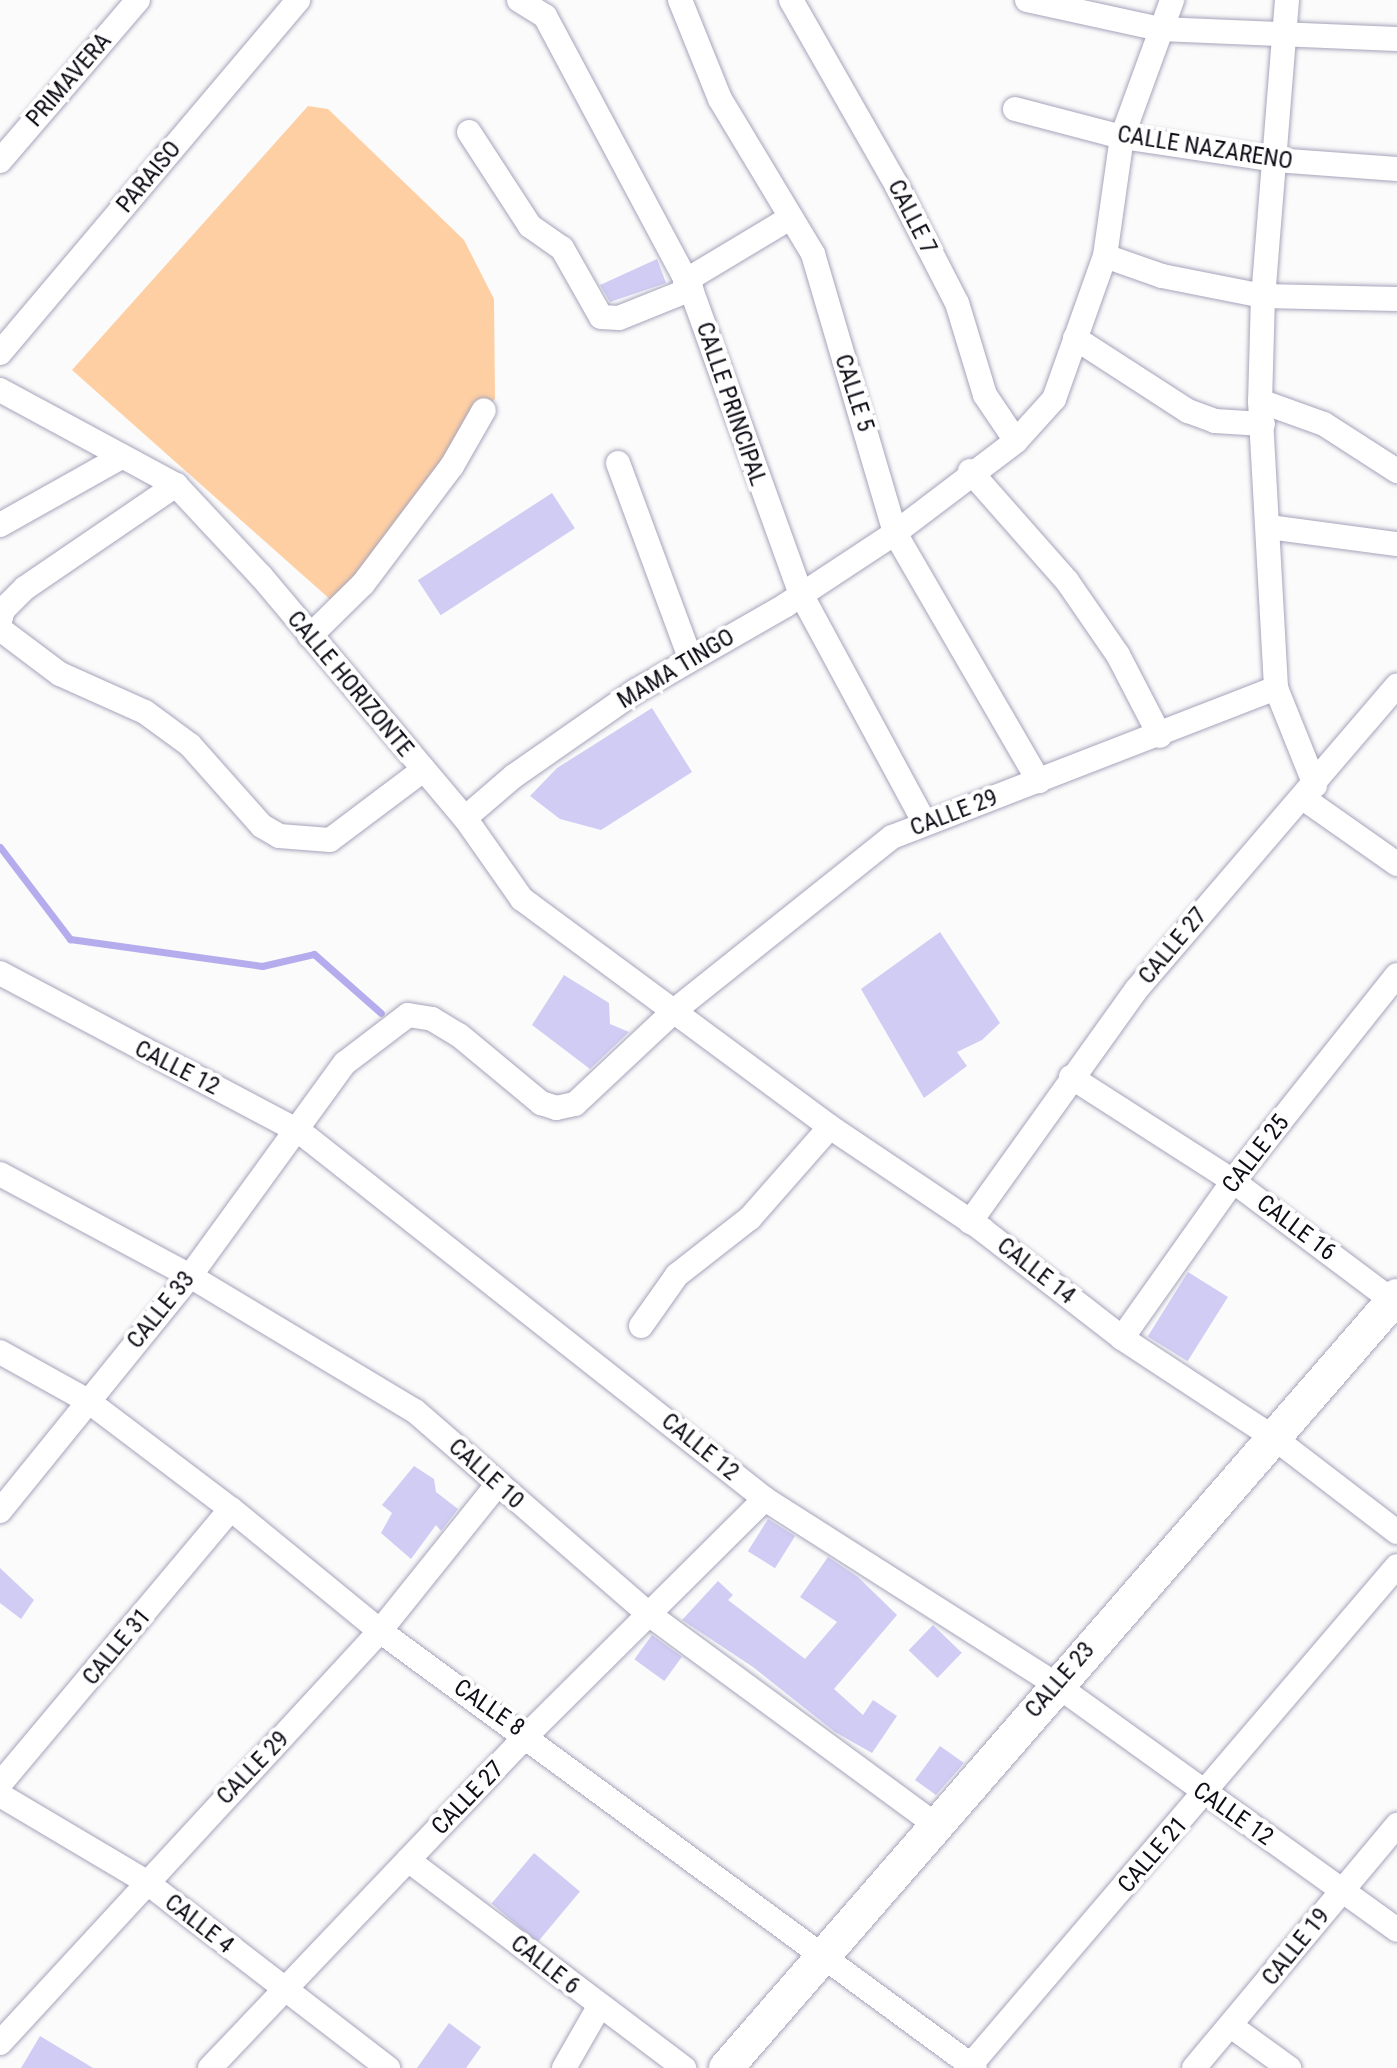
<!DOCTYPE html>
<html>
<head>
<meta charset="utf-8">
<style>
	body { margin:0 }
	#map { position:relative; width:1397px; height:2068px; overflow:hidden; background:#fbfbfb; font-family:"Roboto Condensed",sans-serif }
	div>[style] { position:absolute }
	.green>* { inset:0; background:#ffcfa4 }
	.stream>* { height:7px; margin:-3.5px; padding:0 3.5px; transform-origin:3.5px; border-radius:3.5px; background:#b4aced }
	.building>* { inset:0; background:#d0ccf4; transform-origin:0 0 }
	.roads { filter:drop-shadow(0 0 2px #a5a4bb) drop-shadow(0 0 2px #a5a4bb) }
	.street>* { height:24px; margin:-12px; padding:0 12px; transform-origin:12px; border-radius:12px; background:#fff }
	.secondary>* { height:34px; margin:-17px; padding:0 17px; transform-origin:17px; border-radius:17px; background:#fff }
	span { translate:-50% -50%; white-space:nowrap; text-align:center; line-height:1.15; -webkit-text-stroke:8px #fff; paint-order:stroke }
	.street-label { font-size:24px; color:#0f0e17 }
</style>
</head>
<body>
<div id="map">
	<div class="green">
		<div style="clip-path:polygon(308px 106px,328px 109px,464px 240px,494px 299px,495px 398px,470px 448px,332px 601px,72px 370px)"></div>
	</div>
	<div class="stream">
		<div style="left:0;top:847px;width:116px;rotate:52.7deg"></div>
		<div style="left:70px;top:939px;width:194px;rotate:8deg"></div>
		<div style="left:262px;top:966px;width:53px;rotate:-13deg"></div>
		<div style="left:314px;top:954px;width:89px;rotate:41.4deg"></div>
	</div>
	<div class="building">
		<div style="clip-path:polygon(657px 259px,666px 283px,610px 302px,600px 285px)"></div>
		<div style="left:552px;top:493px;width:42px;height:160px;rotate:57deg"></div>
		<div style="clip-path:polygon(652px 708px,692px 772px,601px 830px,560px 819px,530px 796px,557px 768px)"></div>
		<div style="clip-path:polygon(940px 932px,1000px 1023px,982px 1040px,957px 1052px,967px 1066px,924px 1098px,861px 989px)"></div>
		<div style="clip-path:polygon(564px 975px,609px 1003px,610px 1024px,629px 1032px,590px 1069px,532px 1025px)"></div>
		<div style="left:1188px;top:1272px;width:47px;height:76px;rotate:32deg"></div>
		<div style="clip-path:polygon(414px 1466px,434px 1479px,436px 1492px,458px 1509px,441px 1531px,436px 1525px,411px 1559px,381px 1533px,392px 1513px,382px 1505px)"></div>
		<div style="left:768px;top:1519px;width:32px;height:38px;rotate:32deg"></div>
		<div style="clip-path:polygon(828px 1557px,858px 1577px,897px 1615px,834px 1689px,863px 1715px,873px 1700px,897px 1716px,872px 1753px,835px 1732px,753px 1667px,682px 1620px,718px 1581px,733px 1595px,728px 1600px,805px 1659px,837px 1622px,800px 1597px)"></div>
		<div style="clip-path:polygon(0 1568px,34px 1600px,21px 1619px,0 1603px)"></div>
		<div style="left:933px;top:1625px;width:40px;height:35px;rotate:44deg"></div>
		<div style="left:652px;top:1635px;width:37px;height:30px;rotate:36deg"></div>
		<div style="clip-path:polygon(940px 1746px,964px 1763px,936px 1795px,915px 1780px)"></div>
		<div style="left:534px;top:1853px;width:60px;height:66px;rotate:40deg"></div>
		<div style="clip-path:polygon(449px 2023px,481px 2047px,466px 2068px,417px 2068px)"></div>
		<div style="clip-path:polygon(40px 2036px,93px 2068px,21px 2068px)"></div>
	</div>
	<div class="roads">
		<div class="street">
			<div style="left:519px;top:0;width:31px;rotate:32deg"></div>
			<div style="left:545px;top:16px;width:310px;rotate:61.9deg"></div>
			<div style="left:691px;top:289px;width:324px;rotate:70.2deg"></div>
			<div style="left:801px;top:594px;width:260px;rotate:61.6deg"></div>
			<div style="left:680px;top:0;width:107px;rotate:68deg"></div>
			<div style="left:720px;top:99px;width:181px;rotate:59deg"></div>
			<div style="left:813px;top:254px;width:291px;rotate:73.6deg"></div>
			<div style="left:895px;top:533px;width:287px;rotate:59.9deg"></div>
			<div style="left:791px;top:0;width:214px;rotate:60.3deg"></div>
			<div style="left:897px;top:186px;width:131px;rotate:62.9deg"></div>
			<div style="left:957px;top:303px;width:96px;rotate:73.1deg"></div>
			<div style="left:985px;top:395px;width:55px;rotate:56deg"></div>
			<div style="left:1027px;top:0;width:136px;rotate:12.3deg"></div>
			<div style="left:1160px;top:29px;width:237px;rotate:2.4deg"></div>
			<div style="left:1287px;top:0;width:297px;rotate:94.6deg"></div>
			<div style="left:1263px;top:296px;width:105px;rotate:91.6deg"></div>
			<div style="left:1260px;top:401px;width:287px;rotate:86.8deg"></div>
			<div style="left:1276px;top:688px;width:105px;rotate:68.1deg"></div>
			<div style="left:1015px;top:109px;width:111px;rotate:14.7deg"></div>
			<div style="left:1122px;top:137px;width:155px;rotate:8.5deg"></div>
			<div style="left:1275px;top:160px;width:122px;rotate:4.2deg"></div>
			<div style="left:469px;top:132px;width:112px;rotate:57deg"></div>
			<div style="left:530px;top:226px;width:39px;rotate:35deg"></div>
			<div style="left:562px;top:248px;width:79px;rotate:60.5deg"></div>
			<div style="left:601px;top:317px;width:18px;rotate:3deg"></div>
			<div style="left:619px;top:318px;width:78px;rotate:-21.9deg"></div>
			<div style="left:0;top:161px;width:212px;rotate:-49.4deg"></div>
			<div style="left:1105px;top:256px;width:60px;rotate:19.3deg"></div>
			<div style="left:1162px;top:276px;width:103px;rotate:11.2deg"></div>
			<div style="left:1263px;top:296px;width:134px;rotate:1.3deg"></div>
			<div style="left:685px;top:281px;width:122px;rotate:-31deg"></div>
			<div style="left:1075px;top:338px;width:135px;rotate:32.9deg"></div>
			<div style="left:1188px;top:411px;width:29px;rotate:20deg"></div>
			<div style="left:1215px;top:421px;width:48px;rotate:3.6deg"></div>
			<div style="left:0;top:353px;width:462px;rotate:-49.8deg"></div>
			<div style="left:0;top:390px;width:200px;rotate:28.4deg"></div>
			<div style="left:176px;top:485px;width:125px;rotate:47deg"></div>
			<div style="left:261px;top:576px;width:317px;rotate:49.9deg"></div>
			<div style="left:465px;top:818px;width:99px;rotate:54.9deg"></div>
			<div style="left:522px;top:899px;width:383px;rotate:36.5deg"></div>
			<div style="left:830px;top:1127px;width:184px;rotate:33.9deg"></div>
			<div style="left:983px;top:1230px;width:176px;rotate:37.8deg"></div>
			<div style="left:1122px;top:1338px;width:181px;rotate:33.3deg"></div>
			<div style="left:1273px;top:1437px;width:156px;rotate:37.5deg"></div>
			<div style="left:1260px;top:401px;width:68px;rotate:19.8deg"></div>
			<div style="left:1324px;top:424px;width:87px;rotate:32.8deg"></div>
			<div style="left:618px;top:463px;width:208px;rotate:69.7deg"></div>
			<div style="left:970px;top:471px;width:147px;rotate:48.6deg"></div>
			<div style="left:1067px;top:581px;width:90px;rotate:55.4deg"></div>
			<div style="left:1118px;top:655px;width:91px;rotate:62.6deg"></div>
			<div style="left:0;top:525px;width:139px;rotate:-29.3deg"></div>
			<div style="left:1269px;top:527px;width:129px;rotate:7.6deg"></div>
			<div style="left:0;top:621px;width:11px;rotate:-75deg"></div>
			<div style="left:3px;top:610px;width:31px;rotate:-45deg"></div>
			<div style="left:25px;top:588px;width:183px;rotate:-34.3deg"></div>
			<div style="left:0;top:629px;width:75px;rotate:36.9deg"></div>
			<div style="left:60px;top:674px;width:93px;rotate:24.1deg"></div>
			<div style="left:145px;top:712px;width:56px;rotate:36.3deg"></div>
			<div style="left:190px;top:745px;width:108px;rotate:48.4deg"></div>
			<div style="left:262px;top:826px;width:20px;rotate:30deg"></div>
			<div style="left:279px;top:836px;width:51px;rotate:4.5deg"></div>
			<div style="left:330px;top:840px;width:115px;rotate:-36.9deg"></div>
			<div style="left:310px;top:636px;width:74px;rotate:-44.5deg"></div>
			<div style="left:363px;top:584px;width:148px;rotate:-53deg"></div>
			<div style="left:452px;top:466px;width:64px;rotate:-60.3deg"></div>
			<div style="left:1303px;top:798px;width:115px;rotate:35.1deg"></div>
			<div style="left:465px;top:818px;width:65px;rotate:-40.6deg"></div>
			<div style="left:514px;top:776px;width:149px;rotate:-34.9deg"></div>
			<div style="left:636px;top:691px;width:173px;rotate:-29.8deg"></div>
			<div style="left:786px;top:605px;width:131px;rotate:-33.4deg"></div>
			<div style="left:895px;top:533px;width:152px;rotate:-37.2deg"></div>
			<div style="left:1016px;top:441px;width:57px;rotate:-47.9deg"></div>
			<div style="left:1054px;top:399px;width:152px;rotate:-70.4deg"></div>
			<div style="left:1105px;top:256px;width:120px;rotate:-81.9deg"></div>
			<div style="left:1122px;top:137px;width:146px;rotate:-69.9deg"></div>
			<div style="left:0;top:973px;width:338px;rotate:27.9deg"></div>
			<div style="left:299px;top:1131px;width:594px;rotate:38.3deg"></div>
			<div style="left:765px;top:1499px;width:344px;rotate:32.5deg"></div>
			<div style="left:1055px;top:1684px;width:421px;rotate:35.7deg"></div>
			<div style="left:1071px;top:1077px;width:193px;rotate:32.7deg"></div>
			<div style="left:1233px;top:1181px;width:205px;rotate:36.9deg"></div>
			<div style="left:0;top:1174px;width:216px;rotate:28.2deg"></div>
			<div style="left:190px;top:1276px;width:262px;rotate:31deg"></div>
			<div style="left:415px;top:1411px;width:311px;rotate:41deg"></div>
			<div style="left:650px;top:1615px;width:356px;rotate:36.3deg"></div>
			<div style="left:970px;top:1222px;width:285px;rotate:-54.4deg"></div>
			<div style="left:1136px;top:990px;width:401px;rotate:-49.4deg"></div>
			<div style="left:641px;top:1326px;width:62px;rotate:-54.8deg"></div>
			<div style="left:677px;top:1275px;width:93px;rotate:-38deg"></div>
			<div style="left:750px;top:1218px;width:121px;rotate:-48.7deg"></div>
			<div style="left:1122px;top:1338px;width:192px;rotate:-54.7deg"></div>
			<div style="left:1233px;top:1181px;width:263px;rotate:-51.5deg"></div>
			<div style="left:0;top:1352px;width:101px;rotate:29.1deg"></div>
			<div style="left:88px;top:1401px;width:179px;rotate:37.1deg"></div>
			<div style="left:231px;top:1509px;width:193px;rotate:39.3deg"></div>
			<div style="left:380px;top:1631px;width:738px;rotate:36.3deg"></div>
			<div style="left:0;top:1511px;width:302px;rotate:-51deg"></div>
			<div style="left:190px;top:1276px;width:263px;rotate:-54deg"></div>
			<div style="left:345px;top:1063px;width:79px;rotate:-37.3deg"></div>
			<div style="left:408px;top:1015px;width:24px;rotate:9deg"></div>
			<div style="left:432px;top:1019px;width:31px;rotate:31deg"></div>
			<div style="left:459px;top:1035px;width:107px;rotate:39.7deg"></div>
			<div style="left:541px;top:1103px;width:16px;rotate:18deg"></div>
			<div style="left:556px;top:1108px;width:19px;rotate:-12deg"></div>
			<div style="left:575px;top:1104px;width:136px;rotate:-43.2deg"></div>
			<div style="left:674px;top:1011px;width:279px;rotate:-38.6deg"></div>
			<div style="left:892px;top:837px;width:412px;rotate:-21.2deg"></div>
			<div style="left:0;top:1784px;width:359px;rotate:-50deg"></div>
			<div style="left:0;top:1795px;width:169px;rotate:30.7deg"></div>
			<div style="left:145px;top:1881px;width:307px;rotate:37.6deg"></div>
			<div style="left:408px;top:1860px;width:346px;rotate:37deg"></div>
			<div style="left:1231px;top:2026px;width:72px;rotate:35.9deg"></div>
			<div style="left:0;top:2043px;width:560px;rotate:-47.31deg"></div>
			<div style="left:380px;top:1631px;width:187px;rotate:-51.3deg"></div>
			<div style="left:210px;top:2068px;width:460px;rotate:-46.4deg"></div>
			<div style="left:527px;top:1735px;width:335px;rotate:-44.8deg"></div>
			<div style="left:564px;top:2068px;width:70px;rotate:-60.2deg"></div>
			<div style="left:968px;top:2068px;width:660px;rotate:-49.48deg"></div>
			<div style="left:1194px;top:2068px;width:317px;rotate:-50.1deg"></div>
		</div>
		<div class="secondary">
			<div style="left:726px;top:2068px;width:1023px;rotate:-49deg"></div>
		</div>
	</div>
	<div class="street-label">
		<span style="left:69px;top:80px;rotate:-49deg">PRIMAVERA</span>
		<span style="left:1205px;top:148px;rotate:9deg">CALLE NAZARENO</span>
		<span style="left:149px;top:177px;rotate:-50deg">PARAISO</span>
		<span style="left:912px;top:217px;rotate:63deg">CALLE 7</span>
		<span style="left:854px;top:393px;rotate:72deg">CALLE 5</span>
		<span style="left:731px;top:404px;rotate:71deg">CALLE PRINCIPAL</span>
		<span style="left:676px;top:669px;rotate:-31deg">MAMA TINGO</span>
		<span style="left:350px;top:684px;rotate:50deg">CALLE HORIZONTE</span>
		<span style="left:954px;top:813px;rotate:-21deg">CALLE 29</span>
		<span style="left:1173px;top:946px;rotate:-50deg">CALLE 27</span>
		<span style="left:177px;top:1068px;rotate:27deg">CALLE 12</span>
		<span style="left:1256px;top:1154px;rotate:-52deg">CALLE 25</span>
		<span style="left:1296px;top:1228px;rotate:37deg">CALLE 16</span>
		<span style="left:1036px;top:1271px;rotate:38deg">CALLE 14</span>
		<span style="left:161px;top:1310px;rotate:-51deg">CALLE 33</span>
		<span style="left:700px;top:1447px;rotate:39deg">CALLE 12</span>
		<span style="left:486px;top:1474px;rotate:42deg">CALLE 10</span>
		<span style="left:117px;top:1647px;rotate:-50deg">CALLE 31</span>
		<span style="left:1060px;top:1680px;rotate:-49deg">CALLE 23</span>
		<span style="left:489px;top:1708px;rotate:35deg">CALLE 8</span>
		<span style="left:253px;top:1768px;rotate:-46deg">CALLE 29</span>
		<span style="left:468px;top:1798px;rotate:-46deg">CALLE 27</span>
		<span style="left:1233px;top:1814px;rotate:35deg">CALLE 12</span>
		<span style="left:1153px;top:1855px;rotate:-49deg">CALLE 21</span>
		<span style="left:199px;top:1924px;rotate:38deg">CALLE 4</span>
		<span style="left:1296px;top:1947px;rotate:-51deg">CALLE 19</span>
		<span style="left:545px;top:1965px;rotate:38deg">CALLE 6</span>
	</div>
</div>
</body>
</html>
